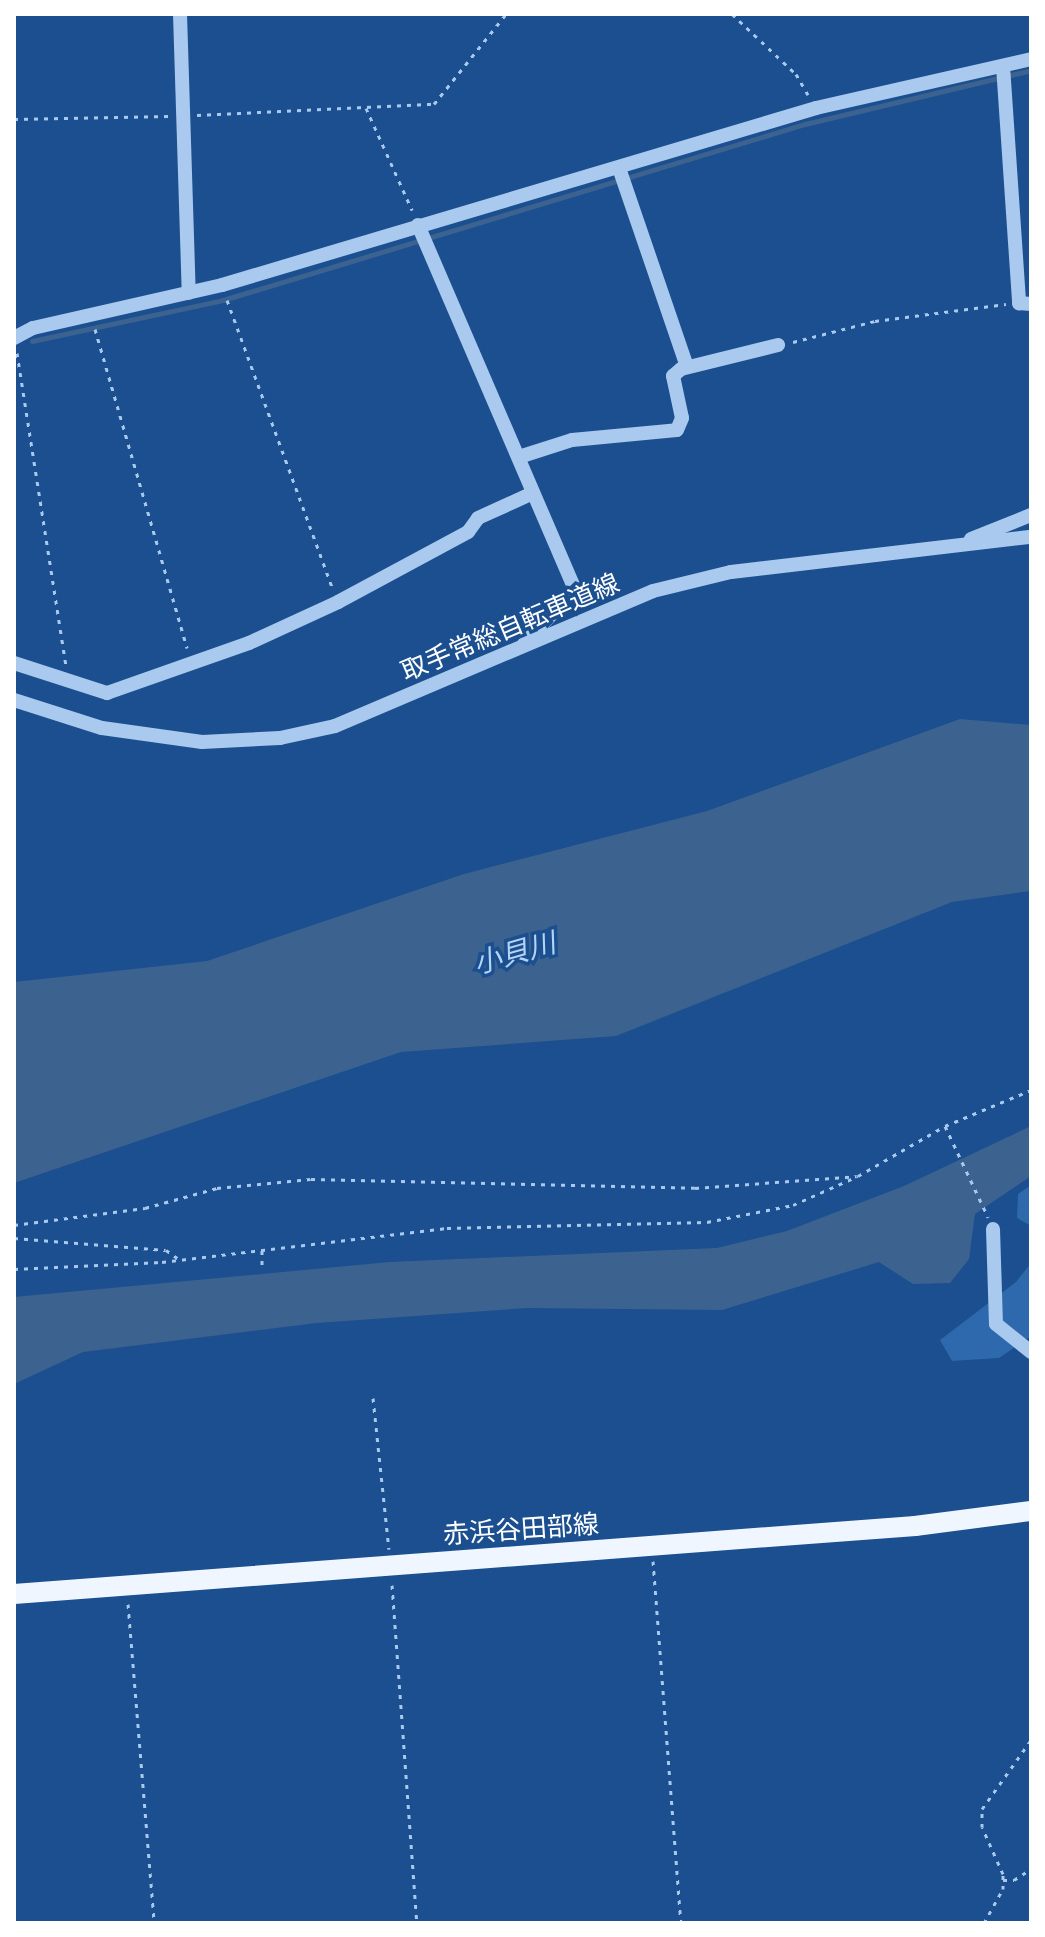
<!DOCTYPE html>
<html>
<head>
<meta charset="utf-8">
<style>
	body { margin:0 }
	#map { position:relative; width:1045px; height:1937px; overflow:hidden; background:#1b4f8f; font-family:Manrope,"Noto Sans JP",sans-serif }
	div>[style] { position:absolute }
	.green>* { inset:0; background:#2e69ad }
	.water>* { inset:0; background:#3c6290 }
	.stream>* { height:5px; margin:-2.5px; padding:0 2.5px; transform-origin:2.5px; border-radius:2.5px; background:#3c6290 }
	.path>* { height:3px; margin-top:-1.5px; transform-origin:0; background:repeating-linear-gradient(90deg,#a9c9ee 0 4px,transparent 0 10px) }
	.minor>* { height:14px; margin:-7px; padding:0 7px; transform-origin:7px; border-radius:7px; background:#a9c9ee }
	.major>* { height:20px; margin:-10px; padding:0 10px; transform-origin:10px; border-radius:10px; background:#f0f6ff }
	span { translate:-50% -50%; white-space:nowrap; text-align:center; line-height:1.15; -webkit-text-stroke:7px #1b4f8f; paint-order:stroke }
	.street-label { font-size:26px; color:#fff }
	.water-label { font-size:28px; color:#b5d3f5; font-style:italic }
	.frame { position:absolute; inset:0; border:16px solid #fff; pointer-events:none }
</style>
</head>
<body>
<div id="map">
	<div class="green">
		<div style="clip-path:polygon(1031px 1185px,1031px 1226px,1017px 1218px,1018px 1194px)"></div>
		<div style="clip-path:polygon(1031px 1263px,1031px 1336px,999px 1358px,952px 1361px,940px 1340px,1016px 1282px)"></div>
	</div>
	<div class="water">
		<div style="clip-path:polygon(960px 719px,1031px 725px,1031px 891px,952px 902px,616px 1036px,401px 1052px,14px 1183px,14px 982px,207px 961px,464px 874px,707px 811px)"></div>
		<div style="clip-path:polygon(1031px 1126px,1031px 1176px,975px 1214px,969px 1259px,950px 1283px,913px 1284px,879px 1262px,722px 1310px,527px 1308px,317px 1323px,83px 1352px,14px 1384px,14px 1297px,390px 1262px,717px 1248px,787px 1231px,904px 1186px)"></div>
	</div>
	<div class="stream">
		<div style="left:32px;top:341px;width:195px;rotate:-12.1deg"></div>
		<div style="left:223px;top:300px;width:608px;rotate:-16.83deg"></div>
		<div style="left:805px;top:124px;width:232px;rotate:-13.4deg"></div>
	</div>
	<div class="path">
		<div style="left:732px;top:14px;width:88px;rotate:43.2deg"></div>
		<div style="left:796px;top:74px;width:24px;rotate:60deg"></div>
		<div style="left:366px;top:108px;width:112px;rotate:65.7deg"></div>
		<div style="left:197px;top:115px;width:237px;rotate:-2.7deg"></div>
		<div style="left:434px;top:104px;width:115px;rotate:-51.3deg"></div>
		<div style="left:14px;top:119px;width:156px;rotate:-1.1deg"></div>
		<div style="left:227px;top:300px;width:308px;rotate:69.9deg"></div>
		<div style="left:95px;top:329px;width:332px;rotate:73.9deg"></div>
		<div style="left:793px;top:342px;width:85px;rotate:-14.4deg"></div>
		<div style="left:875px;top:321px;width:132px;rotate:-7.4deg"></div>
		<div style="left:17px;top:353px;width:316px;rotate:81.1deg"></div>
		<div style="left:945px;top:1126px;width:101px;rotate:64.7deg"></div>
		<div style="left:14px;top:1225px;width:132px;rotate:-7.4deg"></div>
		<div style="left:145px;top:1208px;width:75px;rotate:-15.5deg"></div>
		<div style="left:217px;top:1188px;width:94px;rotate:-5.5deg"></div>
		<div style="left:311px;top:1179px;width:384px;rotate:1.3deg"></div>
		<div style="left:695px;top:1188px;width:162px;rotate:-4.2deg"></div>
		<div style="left:14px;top:1238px;width:152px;rotate:4.5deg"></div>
		<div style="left:166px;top:1250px;width:16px;rotate:35deg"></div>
		<div style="left:262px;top:1250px;width:17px;rotate:90deg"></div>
		<div style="left:14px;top:1269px;width:148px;rotate:-2.7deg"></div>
		<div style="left:162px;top:1262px;width:287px;rotate:-6.8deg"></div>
		<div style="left:447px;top:1228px;width:260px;rotate:-1.3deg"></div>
		<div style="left:707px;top:1222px;width:88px;rotate:-11.2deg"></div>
		<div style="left:793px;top:1205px;width:71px;rotate:-24deg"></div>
		<div style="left:858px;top:1176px;width:100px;rotate:-29.9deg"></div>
		<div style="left:945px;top:1126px;width:93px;rotate:-22.7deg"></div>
		<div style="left:373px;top:1398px;width:152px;rotate:84deg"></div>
		<div style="left:653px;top:1561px;width:363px;rotate:85.6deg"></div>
		<div style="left:392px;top:1585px;width:339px;rotate:85.8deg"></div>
		<div style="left:128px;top:1604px;width:320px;rotate:85.3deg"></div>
		<div style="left:1003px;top:1880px;width:11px"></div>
		<div style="left:1014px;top:1880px;width:20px;rotate:-33deg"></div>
		<div style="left:984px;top:1923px;width:39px;rotate:-61deg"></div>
		<div style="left:1003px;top:1889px;width:15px;rotate:-90deg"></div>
		<div style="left:1003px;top:1874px;width:51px;rotate:-114.1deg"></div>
		<div style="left:982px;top:1827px;width:18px;rotate:-90deg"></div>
		<div style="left:982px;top:1809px;width:85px;rotate:-54.6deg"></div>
	</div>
	<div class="minor">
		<div style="left:180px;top:14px;width:279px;rotate:88.2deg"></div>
		<div style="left:1003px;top:66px;width:238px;rotate:86.1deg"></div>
		<div style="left:1019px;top:303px;width:12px;rotate:5deg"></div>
		<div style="left:619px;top:168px;width:210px;rotate:71.1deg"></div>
		<div style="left:418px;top:225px;width:396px;rotate:66.7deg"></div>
		<div style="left:575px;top:589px;width:75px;rotate:132.8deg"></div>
		<div style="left:14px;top:338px;width:21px;rotate:-28deg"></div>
		<div style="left:33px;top:328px;width:194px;rotate:-12.8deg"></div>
		<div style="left:222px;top:285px;width:620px;rotate:-16.59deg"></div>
		<div style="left:816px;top:108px;width:221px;rotate:-12.8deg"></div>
		<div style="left:522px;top:456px;width:52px;rotate:-17.7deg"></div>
		<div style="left:572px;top:440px;width:105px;rotate:-5.4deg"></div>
		<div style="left:677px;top:430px;width:13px;rotate:-67deg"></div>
		<div style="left:682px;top:418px;width:43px;rotate:-102.1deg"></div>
		<div style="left:673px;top:376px;width:11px;rotate:-41deg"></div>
		<div style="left:681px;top:369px;width:100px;rotate:-13.9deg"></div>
		<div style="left:971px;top:539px;width:65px;rotate:-21.8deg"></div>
		<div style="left:14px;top:663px;width:98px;rotate:17.9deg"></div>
		<div style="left:107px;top:693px;width:151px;rotate:-19.4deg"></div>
		<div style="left:249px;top:643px;width:98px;rotate:-24.7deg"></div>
		<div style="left:338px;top:602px;width:148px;rotate:-28.3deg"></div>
		<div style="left:468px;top:532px;width:17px;rotate:-54deg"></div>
		<div style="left:478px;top:518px;width:60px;rotate:-24.4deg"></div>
		<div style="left:14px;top:700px;width:92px;rotate:17.7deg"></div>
		<div style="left:102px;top:728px;width:101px;rotate:8deg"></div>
		<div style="left:202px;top:742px;width:78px;rotate:-2.9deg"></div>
		<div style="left:280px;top:738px;width:56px;rotate:-12.3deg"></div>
		<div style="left:335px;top:726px;width:345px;rotate:-23deg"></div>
		<div style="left:653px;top:591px;width:80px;rotate:-13.7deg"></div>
		<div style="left:731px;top:572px;width:302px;rotate:-6.7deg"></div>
		<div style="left:993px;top:1229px;width:95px;rotate:88.2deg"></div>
		<div style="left:996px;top:1324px;width:45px;rotate:38.7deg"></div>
	</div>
	<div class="major">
		<div style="left:14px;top:1594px;width:904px;rotate:-4.32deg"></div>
		<div style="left:915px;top:1526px;width:117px;rotate:-7.4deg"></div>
	</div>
	<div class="street-label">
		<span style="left:510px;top:627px;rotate:-23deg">取手常総自転車道線</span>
		<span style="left:521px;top:1529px;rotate:-4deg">赤浜谷田部線</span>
	</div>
	<div class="water-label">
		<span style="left:514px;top:952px;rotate:-16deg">小貝川</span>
	</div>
	<div class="frame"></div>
</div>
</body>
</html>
